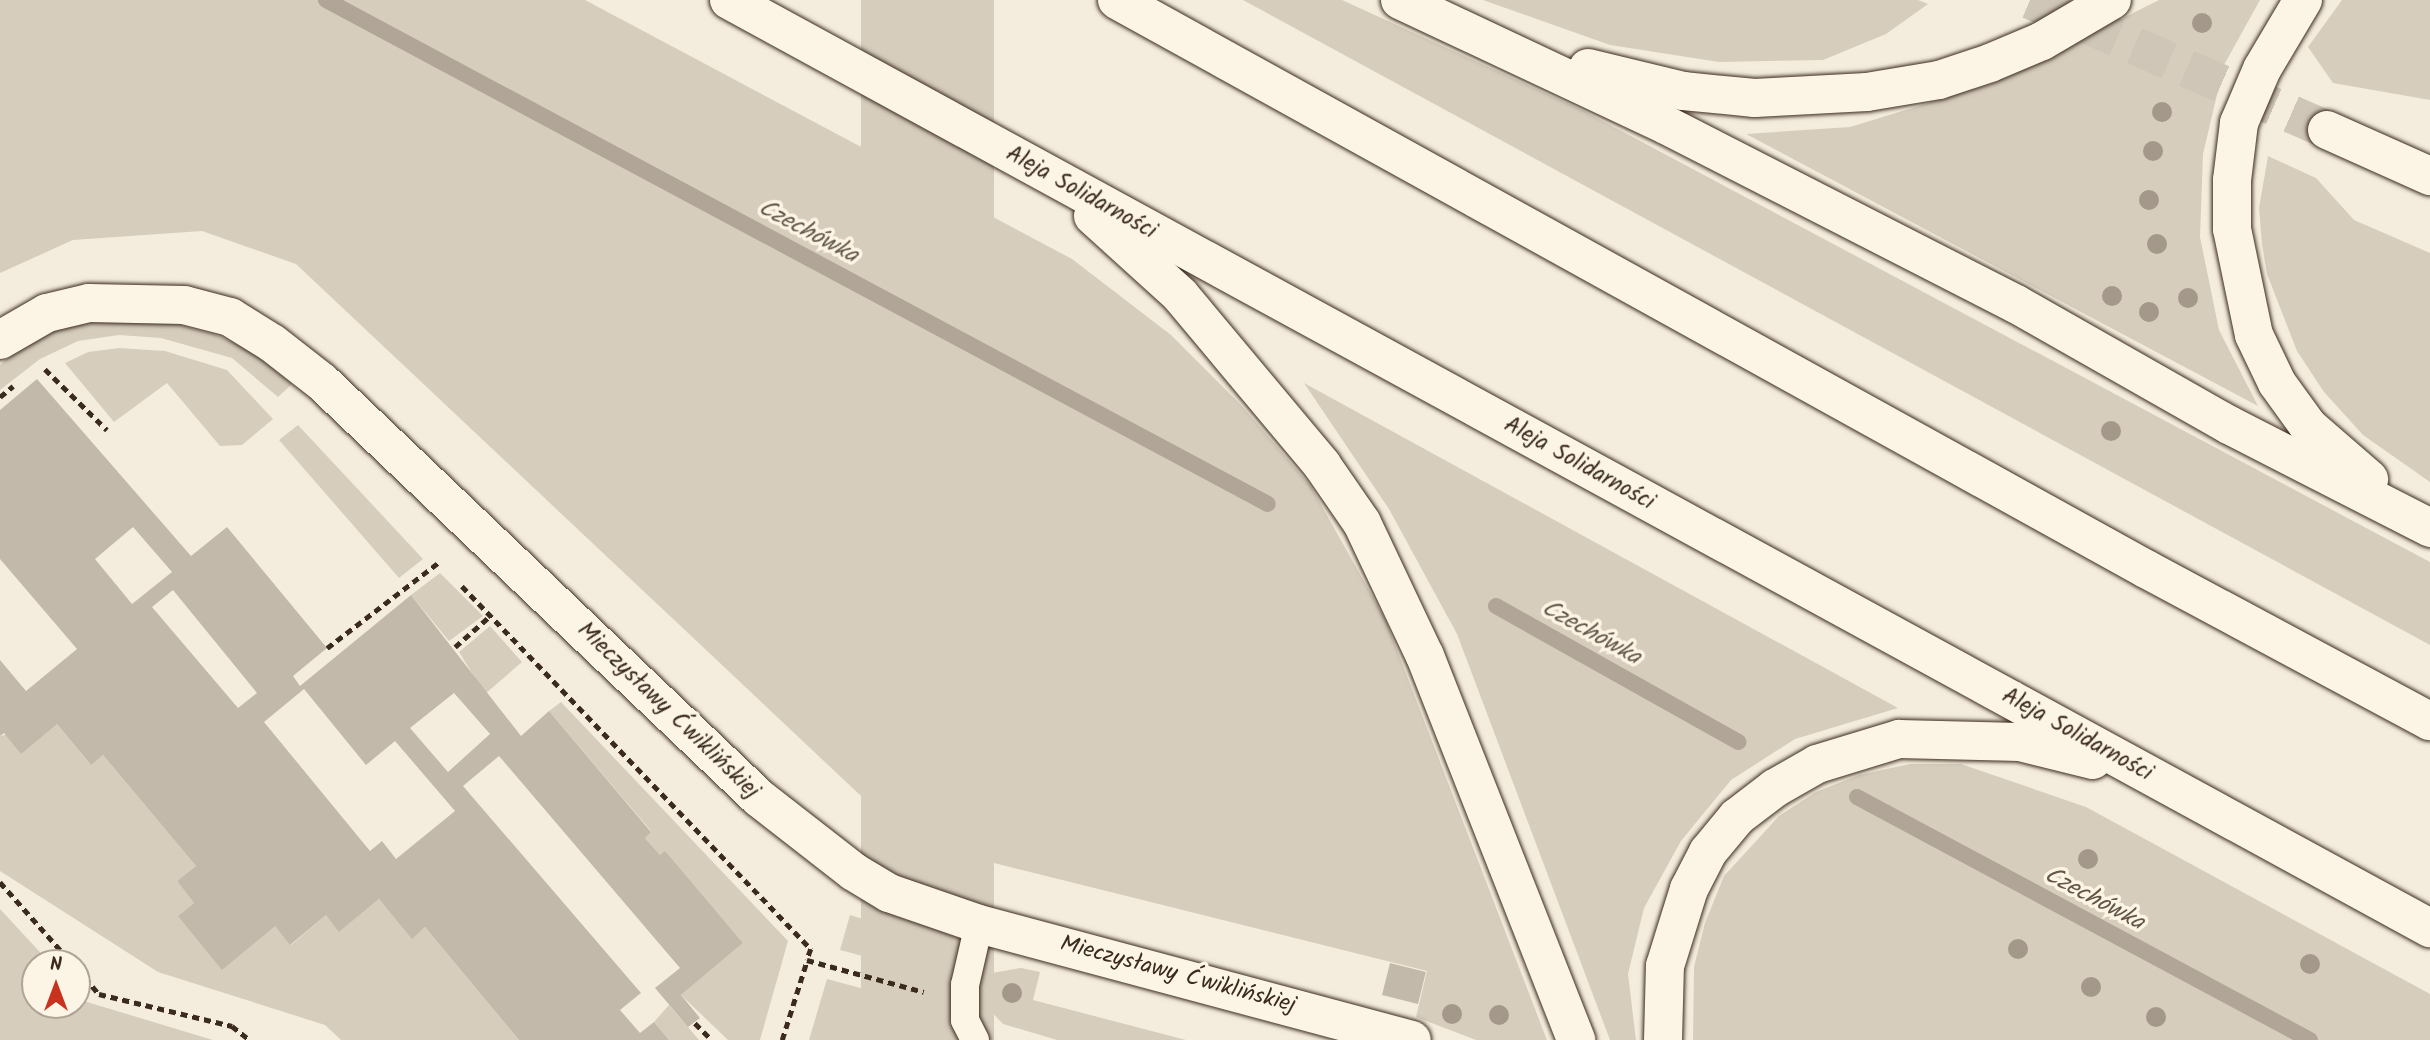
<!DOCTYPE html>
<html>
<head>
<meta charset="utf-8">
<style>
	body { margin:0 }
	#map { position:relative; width:2430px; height:1040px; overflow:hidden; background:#f4eddd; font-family:Kalam,sans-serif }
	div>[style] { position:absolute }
	.green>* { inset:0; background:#d6cdbd; transform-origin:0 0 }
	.stream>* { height:16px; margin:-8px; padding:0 8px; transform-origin:8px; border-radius:8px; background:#b0a596 }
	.building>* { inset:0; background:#c3b9aa; transform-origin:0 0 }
	.secondary-tunnel>* { height:38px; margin-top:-19px; transform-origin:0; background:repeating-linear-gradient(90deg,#cfc6b7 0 38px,transparent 0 57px) }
	.path>* { height:4.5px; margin-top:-2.25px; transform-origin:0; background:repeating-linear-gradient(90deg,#3b2a1e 0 7px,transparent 0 12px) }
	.roads { filter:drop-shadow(0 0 2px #3b2a1e) drop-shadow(0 0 2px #3b2a1e) }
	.lane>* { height:28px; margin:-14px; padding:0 14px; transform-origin:14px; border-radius:14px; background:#fcf5e5 }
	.street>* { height:38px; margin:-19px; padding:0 19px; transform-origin:19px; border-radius:19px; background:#fcf5e5 }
	.secondary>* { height:38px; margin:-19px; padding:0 19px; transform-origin:19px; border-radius:19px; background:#fcf5e5 }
	.primary>* { height:38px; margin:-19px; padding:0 19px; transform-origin:19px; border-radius:19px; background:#fcf5e5 }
	.trees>* { width:20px; height:20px; margin:-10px; border-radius:50%; background:#a4988a }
	span { translate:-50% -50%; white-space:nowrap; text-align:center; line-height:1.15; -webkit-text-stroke:7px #fcf5e5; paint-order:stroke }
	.street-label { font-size:23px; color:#3b2a1e }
	.water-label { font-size:24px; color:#645548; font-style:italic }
	.north { position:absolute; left:21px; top:949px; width:70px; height:70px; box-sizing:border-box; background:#fcf5e5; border:2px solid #afa495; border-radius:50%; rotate:0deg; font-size:19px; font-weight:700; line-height:28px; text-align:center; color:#3b2a1e }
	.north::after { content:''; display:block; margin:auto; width:24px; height:32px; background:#c8321e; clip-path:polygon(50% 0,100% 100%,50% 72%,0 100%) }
</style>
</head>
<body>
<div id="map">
	<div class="green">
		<div style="clip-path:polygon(0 0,585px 0,1072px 259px,1171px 335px,1240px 404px,1310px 485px,1385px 619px,1547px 1040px,1476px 1040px,1416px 1017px,1427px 971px,962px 855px,877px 811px,296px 264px,202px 231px,73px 240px,0 273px)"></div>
		<div style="left:861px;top:0;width:133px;height:1787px"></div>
		<div style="clip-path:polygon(1243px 0,1342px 0,1582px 110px,2430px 562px,2430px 645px)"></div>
		<div style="clip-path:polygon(1483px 0,1918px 0,1928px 4px,1886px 34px,1823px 60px,1719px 62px,1610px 45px)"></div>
		<div style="clip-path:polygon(2159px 0,2260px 0,2224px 65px,2203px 154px,2200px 237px,2219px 330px,2258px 406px,1746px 134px,1850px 127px,1994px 83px)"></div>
		<div style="clip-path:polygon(2342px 0,2430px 0,2430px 100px,2333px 83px,2308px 47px)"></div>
		<div style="clip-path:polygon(2268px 156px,2316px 178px,2354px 220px,2430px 253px,2430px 482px,2363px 435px,2324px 392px,2297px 351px,2267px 274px,2262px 244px,2259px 208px)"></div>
		<div style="clip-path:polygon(87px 322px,173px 323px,216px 335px,250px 350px,292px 384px,278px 397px,232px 358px,161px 338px,119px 335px,78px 341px,40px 359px,0 390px,0 365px,14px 353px,55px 329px)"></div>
		<div style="clip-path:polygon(119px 348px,165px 351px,227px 370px,273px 419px,242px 445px,220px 446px,167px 383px,114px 422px,65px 363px,88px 352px)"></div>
		<div style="clip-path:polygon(1304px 383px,1898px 708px,1795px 739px,1731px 780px,1681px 841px,1644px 908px,1628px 974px,1636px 1040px,1610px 1040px,1457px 634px,1389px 509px)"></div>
		<div style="clip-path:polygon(298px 425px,423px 559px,399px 578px,279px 440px)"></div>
		<div style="clip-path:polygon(440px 573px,483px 616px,449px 641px,411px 595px)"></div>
		<div style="clip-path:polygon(490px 626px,522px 662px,485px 694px,459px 652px)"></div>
		<div style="clip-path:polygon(561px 702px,788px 941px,760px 1040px,728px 1040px,681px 995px,743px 943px,665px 852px,660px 855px,645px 838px,651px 831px,549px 711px)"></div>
		<div style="clip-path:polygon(57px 724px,90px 764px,103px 755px,196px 866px,177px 881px,194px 903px,178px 916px,275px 926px,291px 945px,326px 915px,340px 931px,379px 899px,412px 938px,425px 927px,519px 1040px,341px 1040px,325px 1025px,158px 972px,0 871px,0 736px)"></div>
		<div style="clip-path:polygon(1910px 764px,1961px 764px,2086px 807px,2430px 994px,2430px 1040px,1693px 1040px,1694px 967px,1705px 923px,1724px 876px,1779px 816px,1816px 792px,1859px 775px)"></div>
		<div style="clip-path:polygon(0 909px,50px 963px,35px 963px,35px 1005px,77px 1005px,77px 991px,87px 1002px,213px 1040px,0 1040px)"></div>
		<div style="clip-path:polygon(850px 915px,935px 941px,950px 979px,840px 950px)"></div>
		<div style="clip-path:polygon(1021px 968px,1040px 972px,1033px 1000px,1186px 1040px,1057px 1040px,1003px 1024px,982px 1002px,983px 987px,992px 973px)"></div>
		<div style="clip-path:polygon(827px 979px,924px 1005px,915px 1040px,809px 1040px)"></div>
		<div style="clip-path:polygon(669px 1005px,688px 1027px,699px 1040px,669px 1040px,654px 1022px)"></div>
	</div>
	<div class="stream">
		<div style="left:326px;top:0;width:1068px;rotate:28.15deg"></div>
		<div style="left:1496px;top:606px;width:278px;rotate:29.3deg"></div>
		<div style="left:1857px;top:797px;width:514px;rotate:28.21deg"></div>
	</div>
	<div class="building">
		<div style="clip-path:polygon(evenodd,37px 379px,191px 556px,227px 527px,327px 648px,293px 676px,300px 686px,411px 595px,521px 736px,549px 711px,651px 832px,645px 838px,660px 855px,665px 851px,743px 943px,681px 995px,700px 1018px,688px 1027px,655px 988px,680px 968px,499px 756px,463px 786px,641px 993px,620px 1010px,640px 1033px,654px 1022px,669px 1040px,519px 1040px,425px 927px,412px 939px,379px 899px,339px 932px,326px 915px,290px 945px,275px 926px,222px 970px,178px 916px,194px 903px,177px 881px,196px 866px,103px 755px,91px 765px,57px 724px,21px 754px,4px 733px,0 736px,0 660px,26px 691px,77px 649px,0 559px,0 410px,37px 379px,133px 527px,172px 572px,132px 604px,95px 559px,133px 527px,37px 379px,173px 590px,257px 693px,238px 708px,152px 607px,173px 590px,37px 379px,304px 689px,366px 765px,395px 741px,455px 811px,396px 859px,382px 841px,370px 851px,264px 722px,304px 689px,37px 379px,454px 693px,490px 734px,448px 772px,410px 728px,454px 693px)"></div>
		<div style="left:1390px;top:963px;width:37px;height:33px;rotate:14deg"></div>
	</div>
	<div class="secondary-tunnel">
		<div style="left:2030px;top:0;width:324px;rotate:23.6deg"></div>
	</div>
	<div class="path">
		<div style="left:45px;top:369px;width:87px;rotate:44.5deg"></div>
		<div style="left:0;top:397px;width:17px;rotate:-40deg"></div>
		<div style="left:462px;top:586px;width:504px;rotate:46.13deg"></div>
		<div style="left:811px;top:949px;width:12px;rotate:110deg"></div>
		<div style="left:455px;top:647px;width:48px;rotate:-41.6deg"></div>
		<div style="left:327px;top:648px;width:141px;rotate:-37.5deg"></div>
		<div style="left:0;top:882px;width:108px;rotate:48.4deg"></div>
		<div style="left:77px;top:968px;width:34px;rotate:50deg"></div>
		<div style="left:99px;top:994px;width:137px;rotate:13.5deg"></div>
		<div style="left:232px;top:1026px;width:23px;rotate:38deg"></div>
		<div style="left:695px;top:1023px;width:24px;rotate:45deg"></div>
		<div style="left:782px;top:1040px;width:84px;rotate:-72.6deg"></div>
		<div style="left:807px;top:960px;width:121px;rotate:15.3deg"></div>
	</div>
	<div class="roads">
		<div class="lane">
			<div style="left:975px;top:1040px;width:22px;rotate:-117deg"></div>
			<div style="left:965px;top:1020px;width:35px;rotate:-90deg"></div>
			<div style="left:965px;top:985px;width:63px;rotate:-77.1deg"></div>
		</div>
		<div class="street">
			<div style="left:0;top:340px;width:54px;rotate:-29.9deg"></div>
			<div style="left:47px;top:313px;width:43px;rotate:-13.4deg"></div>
			<div style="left:89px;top:303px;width:95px;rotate:1.2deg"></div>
			<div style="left:184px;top:305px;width:48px;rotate:14.6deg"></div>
			<div style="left:230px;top:317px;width:49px;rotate:31.8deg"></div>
			<div style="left:272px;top:343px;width:63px;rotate:38deg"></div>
			<div style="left:322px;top:382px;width:603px;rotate:43.59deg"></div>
			<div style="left:759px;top:798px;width:120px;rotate:37.9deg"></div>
			<div style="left:854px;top:872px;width:41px;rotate:31deg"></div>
			<div style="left:889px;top:893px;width:95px;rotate:19deg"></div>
			<div style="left:979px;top:924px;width:448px;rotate:15deg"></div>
		</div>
		<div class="secondary">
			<div style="left:2327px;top:130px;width:113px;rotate:24.1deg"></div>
		</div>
		<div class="primary">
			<div style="left:729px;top:0;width:1938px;rotate:28.62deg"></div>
			<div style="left:1117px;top:0;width:1176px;rotate:28.94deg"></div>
			<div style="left:2146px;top:569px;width:322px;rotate:28.2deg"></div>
			<div style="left:1400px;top:0;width:294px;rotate:25.2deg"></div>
			<div style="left:1666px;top:125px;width:393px;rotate:27.1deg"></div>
			<div style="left:2016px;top:304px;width:245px;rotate:29.6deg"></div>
			<div style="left:2229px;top:425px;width:226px;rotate:27.1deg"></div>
			<div style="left:2303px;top:0;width:80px;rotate:120.7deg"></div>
			<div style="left:2262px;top:69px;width:59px;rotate:113.1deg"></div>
			<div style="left:2239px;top:123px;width:57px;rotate:97deg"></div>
			<div style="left:2232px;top:180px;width:49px;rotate:90deg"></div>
			<div style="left:2232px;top:229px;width:108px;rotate:78.3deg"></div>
			<div style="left:2254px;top:335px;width:53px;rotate:64.4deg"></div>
			<div style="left:2277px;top:383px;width:53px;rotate:54.2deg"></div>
			<div style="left:2308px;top:426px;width:81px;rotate:41deg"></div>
			<div style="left:1588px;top:68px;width:98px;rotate:13.6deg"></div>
			<div style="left:1683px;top:91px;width:72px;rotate:5.6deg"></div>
			<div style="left:1755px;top:98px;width:112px;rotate:-3.1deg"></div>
			<div style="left:1867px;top:92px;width:73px;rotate:-9.5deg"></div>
			<div style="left:1939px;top:80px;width:54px;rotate:-18.4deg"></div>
			<div style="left:1990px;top:63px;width:56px;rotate:-22.9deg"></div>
			<div style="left:2042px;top:41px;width:81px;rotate:-30.4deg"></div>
			<div style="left:1093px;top:216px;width:118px;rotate:42.2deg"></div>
			<div style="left:1180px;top:295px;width:222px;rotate:50.1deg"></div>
			<div style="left:1322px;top:465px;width:70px;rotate:55.4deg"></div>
			<div style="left:1362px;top:523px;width:147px;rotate:64.7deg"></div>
			<div style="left:1425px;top:656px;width:413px;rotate:68.5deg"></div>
			<div style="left:1663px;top:1040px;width:74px;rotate:-88.5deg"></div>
			<div style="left:1665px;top:966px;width:81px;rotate:-72.7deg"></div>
			<div style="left:1689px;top:889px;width:42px;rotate:-62.8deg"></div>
			<div style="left:1708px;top:852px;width:45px;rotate:-50.4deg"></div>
			<div style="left:1737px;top:817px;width:48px;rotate:-37.3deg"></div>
			<div style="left:1775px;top:788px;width:48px;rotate:-29.7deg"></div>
			<div style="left:1817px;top:764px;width:86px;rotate:-17deg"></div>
			<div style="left:1899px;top:739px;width:121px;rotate:1.4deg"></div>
			<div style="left:2020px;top:742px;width:75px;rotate:13.9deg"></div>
		</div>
	</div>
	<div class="trees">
		<div style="left:2202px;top:23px"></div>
		<div style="left:2162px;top:112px"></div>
		<div style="left:2153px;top:151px"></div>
		<div style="left:2149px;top:200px"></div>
		<div style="left:2157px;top:244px"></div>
		<div style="left:2112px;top:296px"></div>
		<div style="left:2188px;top:298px"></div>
		<div style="left:2149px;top:312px"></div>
		<div style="left:2111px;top:431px"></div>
		<div style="left:2088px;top:859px"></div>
		<div style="left:2018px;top:949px"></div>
		<div style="left:2310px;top:964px"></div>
		<div style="left:2091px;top:987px"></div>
		<div style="left:1012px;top:993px"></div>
		<div style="left:1452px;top:1014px"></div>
		<div style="left:1499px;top:1015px"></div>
		<div style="left:2156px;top:1017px"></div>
	</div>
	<div class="street-label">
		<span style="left:1081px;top:193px;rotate:29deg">Aleja Solidarności</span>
		<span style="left:1579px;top:464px;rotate:29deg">Aleja Solidarności</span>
		<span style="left:668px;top:711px;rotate:44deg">Mieczysławy Ćwiklińskiej</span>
		<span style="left:2077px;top:735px;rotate:29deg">Aleja Solidarności</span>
		<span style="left:1178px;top:975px;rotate:15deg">Mieczysławy Ćwiklińskiej</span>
	</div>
	<div class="water-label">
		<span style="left:808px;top:232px;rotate:28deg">Czechówka</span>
		<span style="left:1591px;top:633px;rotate:29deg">Czechówka</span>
		<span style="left:2094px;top:899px;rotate:28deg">Czechówka</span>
	</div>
	<div class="north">N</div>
</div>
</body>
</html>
